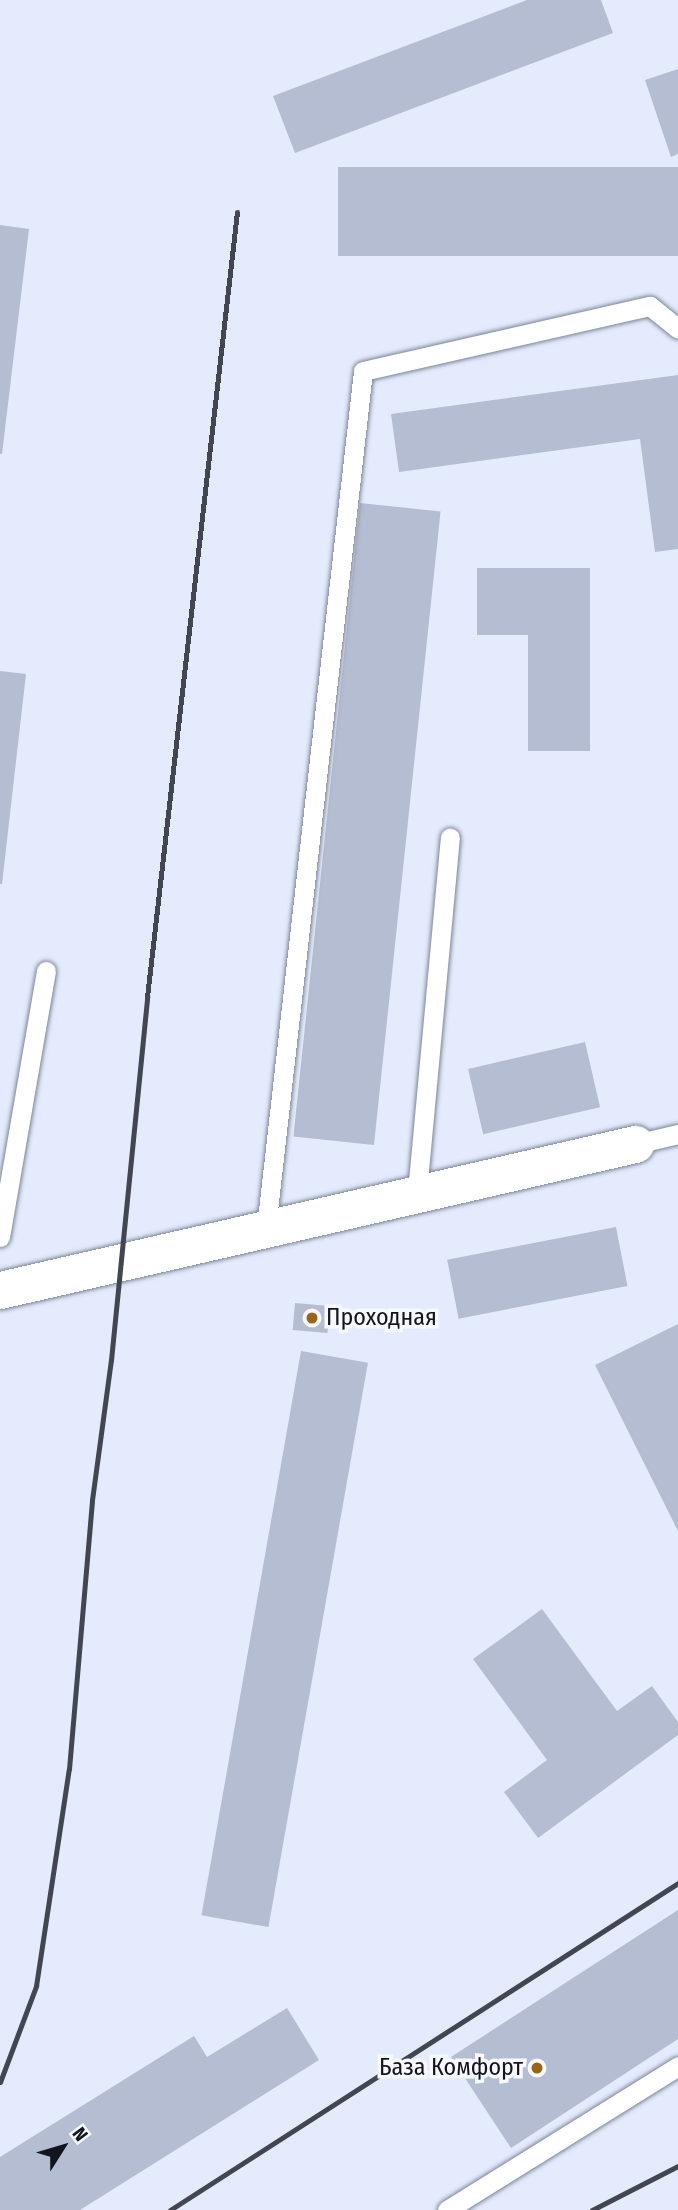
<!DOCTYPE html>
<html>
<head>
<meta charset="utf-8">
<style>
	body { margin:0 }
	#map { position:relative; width:678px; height:2210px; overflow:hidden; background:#e4ebfd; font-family:"Fira Sans Condensed",sans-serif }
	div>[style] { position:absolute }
	.building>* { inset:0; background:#b4bdd1; transform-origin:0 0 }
	.roads { filter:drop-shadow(0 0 2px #7c8497) drop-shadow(0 0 2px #7c8497) }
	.lane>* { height:19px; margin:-9.5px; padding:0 9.5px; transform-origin:9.5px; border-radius:9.5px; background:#fff }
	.street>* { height:37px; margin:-18.5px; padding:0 18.5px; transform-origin:18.5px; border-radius:18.5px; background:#fff }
	.rail>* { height:5px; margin:-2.5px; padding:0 2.5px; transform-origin:2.5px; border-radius:2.5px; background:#424651 }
	.dots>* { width:19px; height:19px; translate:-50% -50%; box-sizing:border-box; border:4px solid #f7f9fd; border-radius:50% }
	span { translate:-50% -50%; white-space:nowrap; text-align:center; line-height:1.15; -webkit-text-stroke:7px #f7f9fd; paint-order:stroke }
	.poi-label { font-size:24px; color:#12151d }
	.left { translate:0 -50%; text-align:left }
	.right { translate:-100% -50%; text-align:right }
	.north { position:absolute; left:28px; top:2112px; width:70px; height:70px; -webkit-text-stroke:5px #f7f9fd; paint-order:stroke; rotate:53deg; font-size:19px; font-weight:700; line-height:28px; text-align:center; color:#12151d }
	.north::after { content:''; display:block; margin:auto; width:24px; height:32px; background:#12151d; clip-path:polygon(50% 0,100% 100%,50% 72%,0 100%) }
</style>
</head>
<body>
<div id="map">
	<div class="building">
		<div style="clip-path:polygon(527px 0,601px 0,613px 33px,295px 153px,273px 96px)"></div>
		<div style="clip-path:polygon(678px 69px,678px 154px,671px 157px,645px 80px)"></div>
		<div style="left:678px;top:167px;width:89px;height:340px;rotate:90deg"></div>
		<div style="clip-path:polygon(0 225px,29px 229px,2px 454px,0 454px)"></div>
		<div style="clip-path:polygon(678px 375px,678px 549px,655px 552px,640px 439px,399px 472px,391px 414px)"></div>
		<div style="left:360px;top:503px;width:81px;height:637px;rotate:6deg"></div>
		<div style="clip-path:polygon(477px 568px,590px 568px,590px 751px,528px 751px,528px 635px,477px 635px)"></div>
		<div style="clip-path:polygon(0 671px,26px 674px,2px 884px,0 884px)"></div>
		<div style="left:585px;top:1042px;width:67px;height:120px;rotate:77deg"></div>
		<div style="left:616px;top:1227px;width:60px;height:172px;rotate:79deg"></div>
		<div style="left:295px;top:1303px;width:35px;height:27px;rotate:5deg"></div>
		<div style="clip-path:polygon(678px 1324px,678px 1531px,595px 1365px)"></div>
		<div style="left:301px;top:1351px;width:68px;height:573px;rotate:10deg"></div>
		<div style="clip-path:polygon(542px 1609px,617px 1711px,652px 1686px,678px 1722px,678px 1735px,538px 1838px,504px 1792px,547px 1760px,473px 1659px)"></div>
		<div style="clip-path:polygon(678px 1910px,678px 2039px,511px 2148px,451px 2057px)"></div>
		<div style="clip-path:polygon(287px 2008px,319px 2060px,80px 2210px,0 2210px,0 2157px,194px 2036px,207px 2057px)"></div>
	</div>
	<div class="roads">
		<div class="lane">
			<div style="left:635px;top:1144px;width:44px;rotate:-13.1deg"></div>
			<div style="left:417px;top:1192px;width:356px;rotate:-84.7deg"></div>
			<div style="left:266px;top:1228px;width:862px;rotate:-83.54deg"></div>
			<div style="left:363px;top:371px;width:294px;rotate:-12.8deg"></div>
			<div style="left:650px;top:306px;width:36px;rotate:39deg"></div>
			<div style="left:0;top:1237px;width:270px;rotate:-80.2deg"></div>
			<div style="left:447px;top:2210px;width:272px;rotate:-31.9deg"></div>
		</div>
		<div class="street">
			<div style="left:0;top:1290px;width:652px;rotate:-12.95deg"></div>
		</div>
	</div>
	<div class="rail">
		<div style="left:0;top:2082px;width:103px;rotate:-69.4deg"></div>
		<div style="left:36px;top:1986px;width:219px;rotate:-81.4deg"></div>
		<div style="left:69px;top:1769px;width:270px;rotate:-85.1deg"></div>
		<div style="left:92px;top:1500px;width:141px;rotate:-82.3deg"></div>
		<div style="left:111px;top:1360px;width:365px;rotate:-84.3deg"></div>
		<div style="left:147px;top:997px;width:790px;rotate:-83.46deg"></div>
		<div style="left:170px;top:2210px;width:604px;rotate:-32.77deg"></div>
		<div style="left:592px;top:2210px;width:97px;rotate:-27.1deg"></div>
	</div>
	<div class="dots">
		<div style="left:312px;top:1318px;background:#976618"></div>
		<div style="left:537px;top:2068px;background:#976618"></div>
	</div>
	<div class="poi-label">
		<span class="left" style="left:326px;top:1318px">Проходная</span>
		<span class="right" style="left:523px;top:2068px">База Комфорт</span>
	</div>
	<div class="north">N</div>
</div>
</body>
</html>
